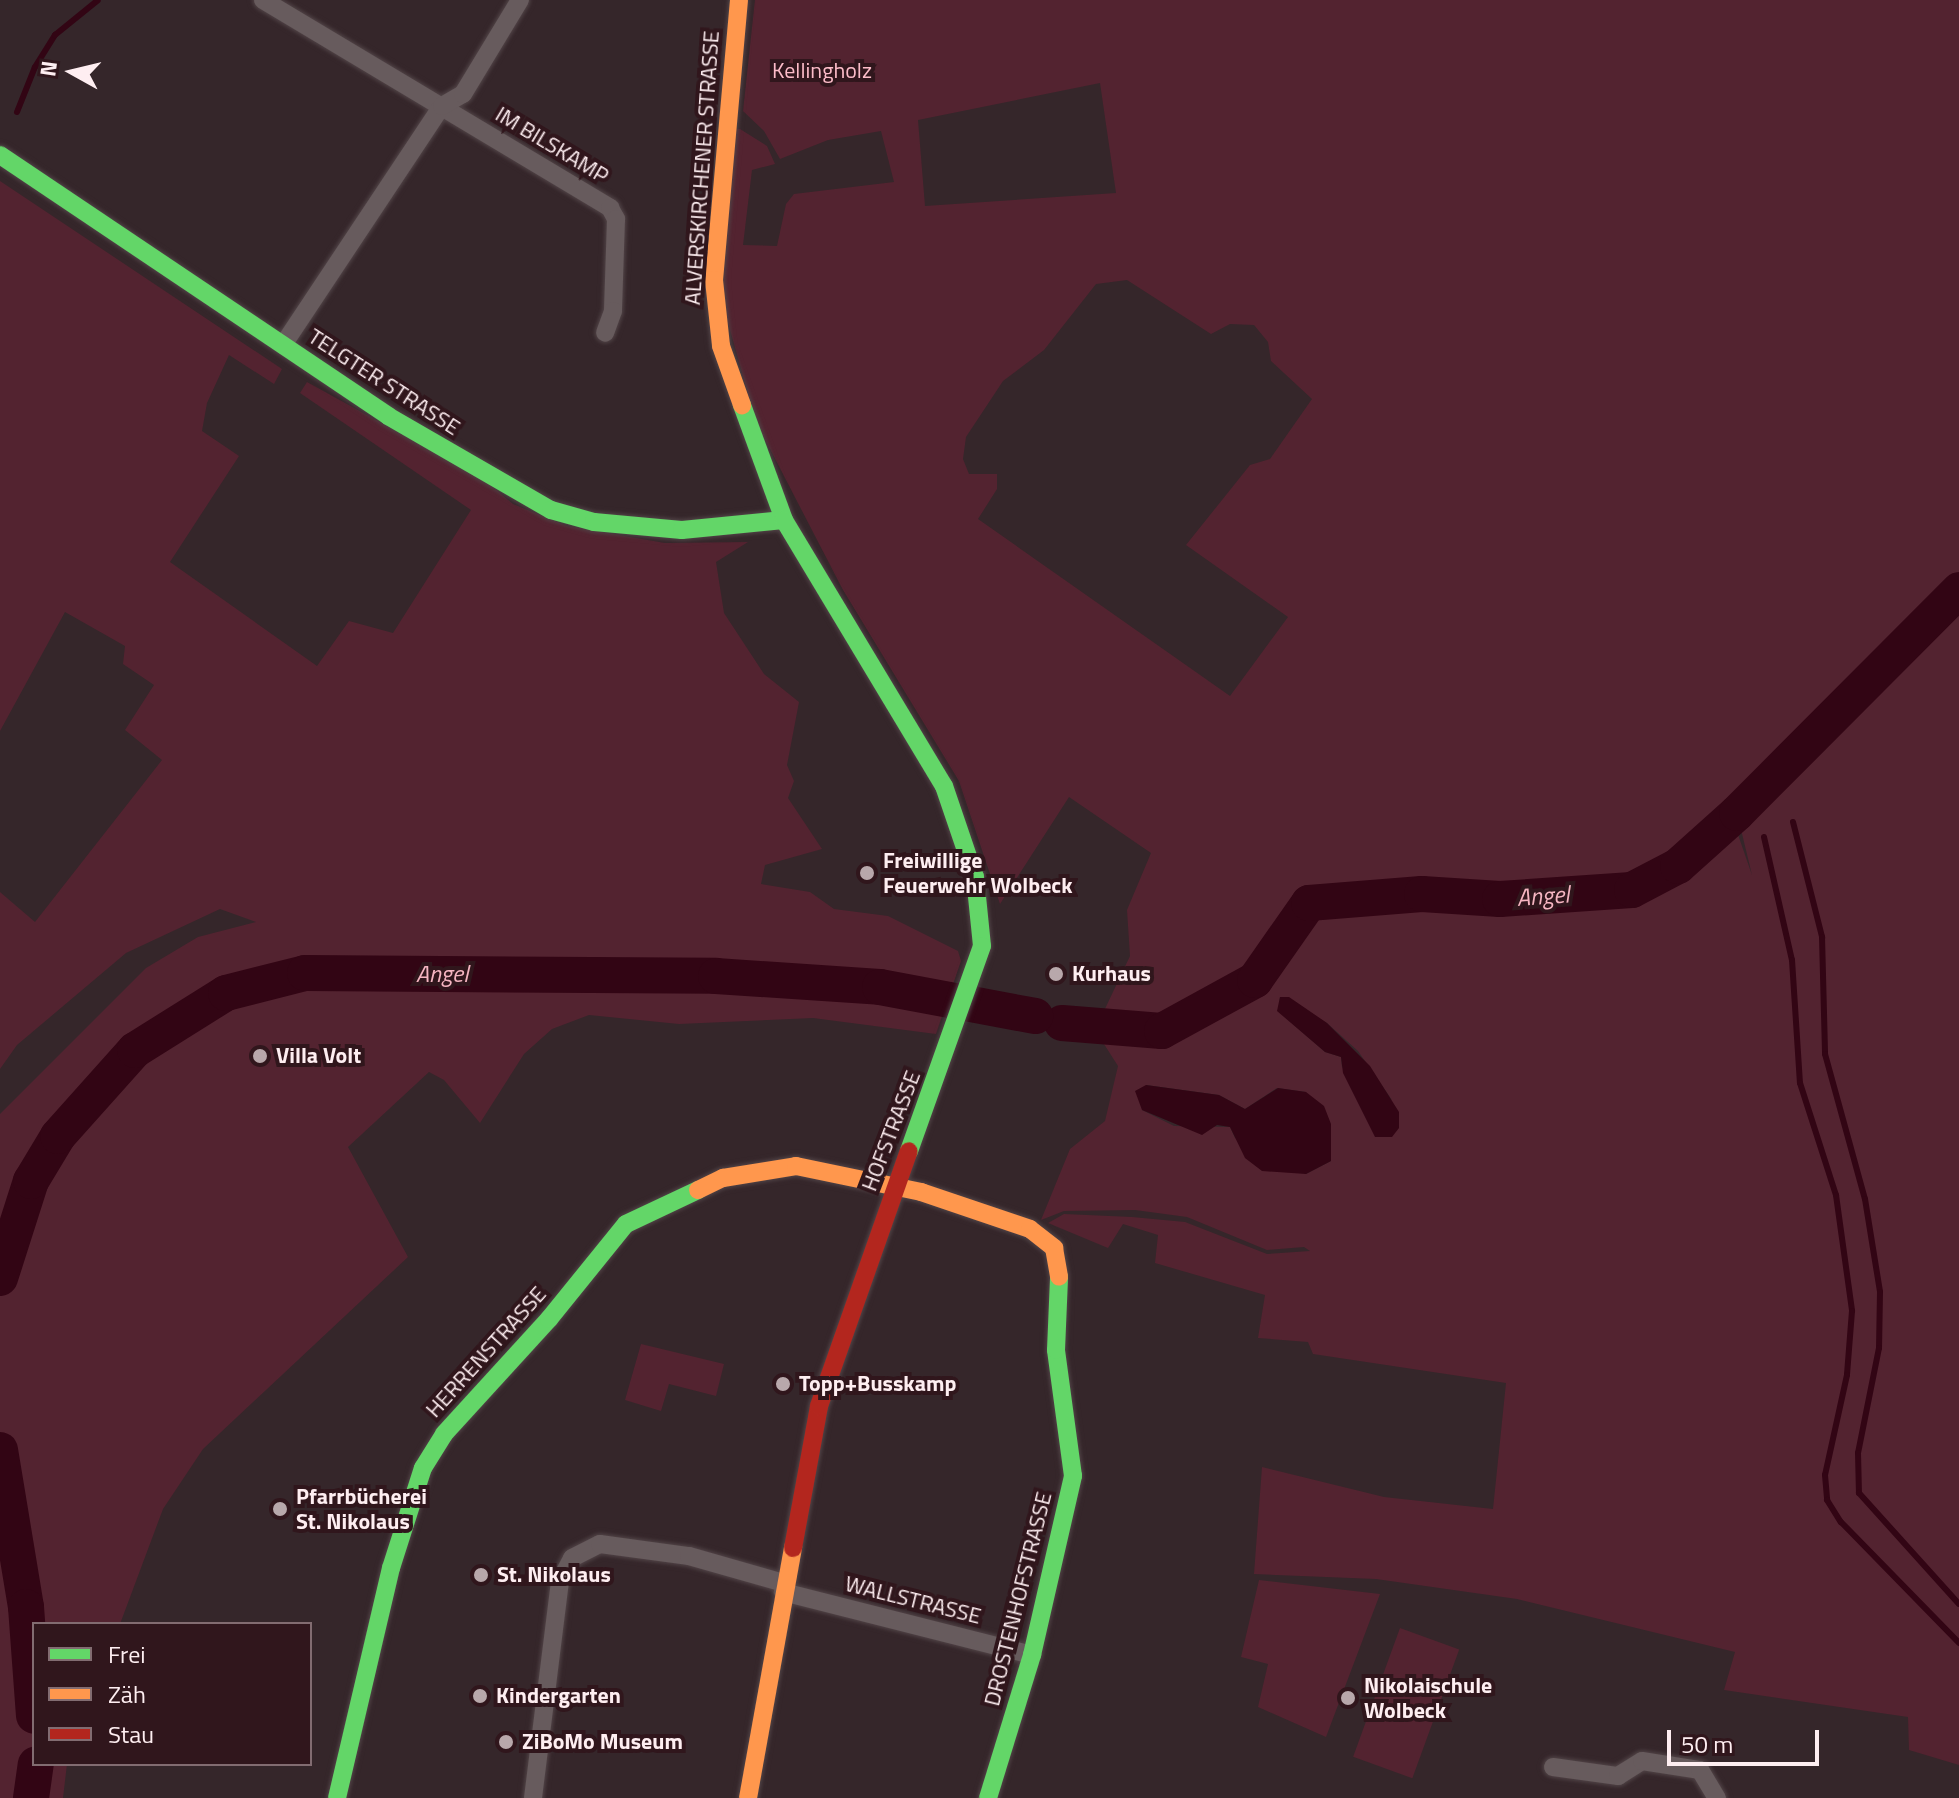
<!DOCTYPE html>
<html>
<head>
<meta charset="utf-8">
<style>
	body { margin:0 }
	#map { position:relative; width:1959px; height:1798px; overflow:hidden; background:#35262a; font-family:"Titillium Web",sans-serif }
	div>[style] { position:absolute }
	.green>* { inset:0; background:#532330; transform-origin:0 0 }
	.water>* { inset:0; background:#320514 }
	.stream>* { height:6px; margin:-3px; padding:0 3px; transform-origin:3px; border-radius:3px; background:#320514 }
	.river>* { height:36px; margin:-18px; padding:0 18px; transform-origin:18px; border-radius:18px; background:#320514 }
	.roads { filter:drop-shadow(0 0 2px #514447) drop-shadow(0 0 2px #514447) }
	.street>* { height:18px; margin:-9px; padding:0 9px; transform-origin:9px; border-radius:9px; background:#675b5d }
	.fast>* { height:18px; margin:-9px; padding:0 9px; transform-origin:9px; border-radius:9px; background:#63d668 }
	.slow>* { height:18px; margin:-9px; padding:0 9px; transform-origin:9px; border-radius:9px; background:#ff974d }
	.jam>* { height:18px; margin:-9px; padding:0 9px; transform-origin:9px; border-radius:9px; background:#b3261e }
	.dots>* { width:22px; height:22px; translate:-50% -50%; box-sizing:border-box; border:4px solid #30161c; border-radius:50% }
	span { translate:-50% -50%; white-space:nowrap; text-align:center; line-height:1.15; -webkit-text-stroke:8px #30161c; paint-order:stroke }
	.park-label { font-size:22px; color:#fcbcc8 }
	.street-label { font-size:22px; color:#feeef1 }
	.poi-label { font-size:22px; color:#feeef1; font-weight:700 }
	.left { translate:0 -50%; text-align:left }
	.water-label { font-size:24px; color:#f5b5c1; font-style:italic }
	.legend { position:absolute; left:32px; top:1622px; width:280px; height:144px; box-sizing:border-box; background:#30161c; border:2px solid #826c71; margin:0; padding:10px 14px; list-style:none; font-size:24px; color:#feeef1 }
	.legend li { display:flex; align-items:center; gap:16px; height:40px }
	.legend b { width:40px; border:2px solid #826c71 }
	.north { position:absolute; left:32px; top:32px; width:80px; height:80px; -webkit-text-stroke:6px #30161c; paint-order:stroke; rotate:278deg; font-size:22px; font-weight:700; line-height:32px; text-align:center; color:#feeef1 }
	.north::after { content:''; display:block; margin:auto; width:28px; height:36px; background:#feeef1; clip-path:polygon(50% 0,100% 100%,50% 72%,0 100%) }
	.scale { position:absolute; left:1667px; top:1730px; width:152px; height:36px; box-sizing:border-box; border:4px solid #feeef1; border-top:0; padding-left:10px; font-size:24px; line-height:28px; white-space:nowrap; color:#feeef1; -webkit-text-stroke:6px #30161c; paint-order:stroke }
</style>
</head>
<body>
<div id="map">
	<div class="green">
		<div style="clip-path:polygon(evenodd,755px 0,1959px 0,1959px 1765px,1909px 1750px,1908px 1717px,1724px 1690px,1735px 1652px,1517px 1599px,1376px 1579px,1254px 1574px,1262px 1467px,1384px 1497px,1493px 1509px,1506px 1383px,1313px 1354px,1308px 1342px,1258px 1338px,1265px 1295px,1155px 1263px,1158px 1235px,1123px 1224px,1108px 1248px,1048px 1223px,1064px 1214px,1132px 1217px,1185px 1222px,1267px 1254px,1310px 1251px,1304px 1247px,1267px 1250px,1187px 1217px,1135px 1210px,1064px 1211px,1041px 1220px,1070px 1149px,1105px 1121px,1118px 1066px,1095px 1030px,1130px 956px,1127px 910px,1151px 853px,1069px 797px,1000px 904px,959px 781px,843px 590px,756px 422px,723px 305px,726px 128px,740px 129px,767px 146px,775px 164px,752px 170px,743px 245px,777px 246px,786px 204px,794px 194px,894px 182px,881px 131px,828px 140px,780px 159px,764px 131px,743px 111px,755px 0,1100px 83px,1116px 193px,925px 206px,918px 120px,1100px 83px,755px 0,1127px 280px,1211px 334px,1230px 324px,1254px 325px,1268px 342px,1271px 361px,1312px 399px,1270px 459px,1250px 465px,1186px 545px,1288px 617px,1230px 696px,978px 519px,997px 489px,997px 474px,969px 474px,963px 459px,966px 437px,1003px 381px,1044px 350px,1096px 284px,1127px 280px,755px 0,1739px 787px,1737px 813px,1752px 875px,1734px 823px,1689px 865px,1631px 899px,1317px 908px,1311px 890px,1423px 886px,1511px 890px,1608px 882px,1663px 861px,1739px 787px,755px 0,1280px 997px,1327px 1023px,1358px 1051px,1392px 1100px,1342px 1067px,1341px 1057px,1325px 1052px,1278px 1011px,1280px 997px,755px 0,1146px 1085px,1219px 1095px,1245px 1109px,1277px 1088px,1306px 1092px,1331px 1161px,1306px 1174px,1235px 1138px,1230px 1127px,1174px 1126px,1142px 1110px,1146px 1085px)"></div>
		<div style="clip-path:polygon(0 181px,282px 369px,274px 384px,229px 355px,207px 403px,202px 431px,239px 456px,170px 562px,317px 666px,349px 621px,393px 633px,471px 510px,300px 393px,307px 382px,483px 479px,513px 504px,567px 526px,665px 543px,748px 542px,716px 562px,724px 613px,764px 674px,799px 702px,787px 765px,794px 781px,788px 798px,822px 849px,765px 865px,761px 884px,810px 892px,834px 909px,888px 916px,958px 951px,961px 961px,936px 1034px,813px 1018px,679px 1024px,589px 1015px,552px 1029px,524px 1054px,480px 1123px,444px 1080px,429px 1072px,348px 1147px,408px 1257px,203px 1449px,163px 1509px,120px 1624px,34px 1624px,34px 1764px,67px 1764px,63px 1798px,0 1798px,0 1114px,146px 968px,198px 937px,256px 922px,220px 909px,126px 953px,17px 1045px,0 1069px,0 892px,35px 922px,162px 760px,125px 730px,154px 685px,123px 664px,125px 646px,65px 612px,0 731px)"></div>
		<div style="clip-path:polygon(641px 1344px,724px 1364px,716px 1396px,669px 1384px,661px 1411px,625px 1400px)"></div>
		<div style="clip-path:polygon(1259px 1580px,1380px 1594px,1326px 1737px,1258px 1707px,1268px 1664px,1241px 1657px)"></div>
		<div style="left:1400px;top:1628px;width:63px;height:137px;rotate:20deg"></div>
	</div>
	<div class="water">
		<div style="clip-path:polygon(1280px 997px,1289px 997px,1327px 1023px,1370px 1066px,1399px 1112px,1399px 1128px,1392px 1137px,1375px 1137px,1343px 1073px,1341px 1057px,1325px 1052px,1277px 1011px)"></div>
		<div style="clip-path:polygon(1146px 1085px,1219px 1095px,1245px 1109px,1278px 1088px,1306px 1092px,1324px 1106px,1331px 1124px,1331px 1161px,1306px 1174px,1262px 1171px,1245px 1158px,1230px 1127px,1217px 1125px,1202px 1135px,1142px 1110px,1135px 1091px)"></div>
	</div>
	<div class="stream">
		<div style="left:17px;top:112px;width:48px;rotate:-68.2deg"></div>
		<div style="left:35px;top:67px;width:38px;rotate:-58deg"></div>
		<div style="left:55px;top:35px;width:55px;rotate:-39.1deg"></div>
		<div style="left:1779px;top:771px;width:15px;rotate:62deg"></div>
		<div style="left:1749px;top:801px;width:14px;rotate:54deg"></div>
		<div style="left:1793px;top:822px;width:119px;rotate:75.8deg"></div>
		<div style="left:1822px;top:937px;width:117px;rotate:88.5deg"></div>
		<div style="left:1825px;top:1054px;width:150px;rotate:74.6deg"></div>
		<div style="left:1865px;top:1199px;width:94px;rotate:80.8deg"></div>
		<div style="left:1880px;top:1292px;width:56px;rotate:91deg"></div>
		<div style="left:1879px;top:1348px;width:107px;rotate:101.3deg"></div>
		<div style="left:1858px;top:1453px;width:40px;rotate:88.6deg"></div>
		<div style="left:1859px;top:1493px;width:149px;rotate:48deg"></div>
		<div style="left:1764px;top:837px;width:126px;rotate:77.2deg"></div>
		<div style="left:1792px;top:960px;width:123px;rotate:86.3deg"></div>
		<div style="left:1800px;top:1083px;width:118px;rotate:72.2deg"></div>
		<div style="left:1836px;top:1195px;width:117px;rotate:82.1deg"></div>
		<div style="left:1852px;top:1311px;width:64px;rotate:94.5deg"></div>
		<div style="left:1847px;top:1375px;width:102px;rotate:102.4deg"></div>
		<div style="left:1825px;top:1475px;width:25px;rotate:85deg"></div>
		<div style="left:1827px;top:1500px;width:26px;rotate:58deg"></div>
		<div style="left:1841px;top:1522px;width:169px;rotate:45.7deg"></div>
	</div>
	<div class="river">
		<div style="left:1062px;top:1023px;width:100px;rotate:4.6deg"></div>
		<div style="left:1162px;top:1031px;width:106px;rotate:-28.7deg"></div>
		<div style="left:1255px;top:980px;width:94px;rotate:-55deg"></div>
		<div style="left:1309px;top:903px;width:113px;rotate:-4.6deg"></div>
		<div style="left:1422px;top:894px;width:78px;rotate:3.7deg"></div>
		<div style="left:1500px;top:899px;width:132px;rotate:-3.9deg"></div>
		<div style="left:1632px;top:890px;width:52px;rotate:-27.6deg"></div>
		<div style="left:1678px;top:866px;width:79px;rotate:-41.9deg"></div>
		<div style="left:1737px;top:813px;width:315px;rotate:-45.1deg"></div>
		<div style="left:0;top:1278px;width:102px;rotate:-72.3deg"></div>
		<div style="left:31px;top:1181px;width:52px;rotate:-59deg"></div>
		<div style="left:58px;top:1136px;width:115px;rotate:-48.2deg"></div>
		<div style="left:135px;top:1050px;width:107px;rotate:-32.1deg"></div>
		<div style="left:226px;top:993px;width:81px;rotate:-14.2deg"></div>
		<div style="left:305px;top:973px;width:411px;rotate:0.4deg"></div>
		<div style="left:716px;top:976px;width:164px;rotate:3.8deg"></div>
		<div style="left:880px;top:987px;width:158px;rotate:10.6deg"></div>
		<div style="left:0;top:1450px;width:159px;rotate:80.6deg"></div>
		<div style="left:26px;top:1607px;width:109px;rotate:85.8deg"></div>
		<div style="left:31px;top:1798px;width:34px;rotate:-82deg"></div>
	</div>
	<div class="roads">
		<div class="street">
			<div style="left:263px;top:0;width:405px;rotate:30.9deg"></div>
			<div style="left:610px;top:208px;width:13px;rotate:61deg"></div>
			<div style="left:616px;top:219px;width:92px;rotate:91.9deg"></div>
			<div style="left:613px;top:311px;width:23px;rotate:110deg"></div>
			<div style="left:283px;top:345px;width:287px;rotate:-56.4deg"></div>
			<div style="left:442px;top:106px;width:24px;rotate:-30deg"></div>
			<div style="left:463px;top:94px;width:110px;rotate:-58.8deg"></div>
			<div style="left:783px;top:1592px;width:257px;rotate:14.2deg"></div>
			<div style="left:1553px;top:1767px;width:66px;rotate:7.9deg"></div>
			<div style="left:1618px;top:1776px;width:28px;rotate:-32deg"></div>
			<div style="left:1642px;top:1761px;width:59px;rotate:8.8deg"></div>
			<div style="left:1700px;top:1770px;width:33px;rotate:59deg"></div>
			<div style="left:533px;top:1798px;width:219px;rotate:-82.9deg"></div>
			<div style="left:560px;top:1581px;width:26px;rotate:-62deg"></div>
			<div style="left:572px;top:1558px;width:31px;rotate:-27deg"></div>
			<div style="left:600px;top:1544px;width:90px;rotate:7.7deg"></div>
			<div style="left:689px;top:1556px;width:99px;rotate:15.9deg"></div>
		</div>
		<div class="fast">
			<div style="left:0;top:155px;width:468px;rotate:33.9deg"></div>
			<div style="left:388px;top:416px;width:188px;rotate:30deg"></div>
			<div style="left:551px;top:510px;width:45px;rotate:15.6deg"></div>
			<div style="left:594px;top:522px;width:88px;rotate:5.2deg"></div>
			<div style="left:682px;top:530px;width:102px;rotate:-5.6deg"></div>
			<div style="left:742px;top:405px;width:122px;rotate:69.9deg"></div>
			<div style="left:784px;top:520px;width:310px;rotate:59deg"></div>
			<div style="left:944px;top:786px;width:96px;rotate:71.2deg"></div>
			<div style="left:975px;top:877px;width:69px;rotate:84.2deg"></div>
			<div style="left:982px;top:946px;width:218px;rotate:109.6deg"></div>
			<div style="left:337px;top:1798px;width:236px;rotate:-76.8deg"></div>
			<div style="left:391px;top:1568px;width:105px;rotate:-72.3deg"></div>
			<div style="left:423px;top:1468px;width:40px;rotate:-58deg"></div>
			<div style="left:444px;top:1434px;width:156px;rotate:-47.6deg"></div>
			<div style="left:549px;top:1319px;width:122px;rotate:-51deg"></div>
			<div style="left:626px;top:1224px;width:80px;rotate:-25.3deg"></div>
			<div style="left:988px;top:1798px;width:150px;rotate:-72.9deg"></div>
			<div style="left:1032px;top:1655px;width:184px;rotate:-77.1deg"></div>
			<div style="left:1073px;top:1476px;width:127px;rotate:-97.7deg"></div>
			<div style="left:1056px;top:1350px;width:73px;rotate:-87.6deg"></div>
		</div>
		<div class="slow">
			<div style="left:739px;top:0;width:281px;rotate:95.1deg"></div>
			<div style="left:714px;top:280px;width:66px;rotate:83.9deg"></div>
			<div style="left:721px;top:346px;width:63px;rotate:70.4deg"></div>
			<div style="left:698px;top:1190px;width:28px;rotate:-26deg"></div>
			<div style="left:723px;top:1178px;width:74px;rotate:-9.3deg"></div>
			<div style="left:796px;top:1166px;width:128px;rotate:11.7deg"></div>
			<div style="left:921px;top:1192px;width:115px;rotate:18.7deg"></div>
			<div style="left:1030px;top:1229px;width:31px;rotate:38deg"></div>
			<div style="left:1054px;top:1248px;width:29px;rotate:80deg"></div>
			<div style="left:748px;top:1798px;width:254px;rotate:-79.8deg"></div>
		</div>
		<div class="jam">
			<div style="left:793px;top:1548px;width:144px;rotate:-79.6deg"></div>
			<div style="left:819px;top:1406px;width:270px;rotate:-70.6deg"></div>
		</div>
	</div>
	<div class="dots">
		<div style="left:867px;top:873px;background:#b8a8ab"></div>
		<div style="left:1056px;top:974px;background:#b8a8ab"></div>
		<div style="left:260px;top:1056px;background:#b8a8ab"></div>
		<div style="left:783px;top:1384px;background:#b8a8ab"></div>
		<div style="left:280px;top:1509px;background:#b8a8ab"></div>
		<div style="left:481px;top:1575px;background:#b8a8ab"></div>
		<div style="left:480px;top:1696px;background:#b8a8ab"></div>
		<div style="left:1348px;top:1698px;background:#b8a8ab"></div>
		<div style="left:506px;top:1742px;background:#b8a8ab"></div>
	</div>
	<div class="park-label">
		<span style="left:822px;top:71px">Kellingholz</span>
	</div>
	<div class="street-label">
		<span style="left:552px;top:145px;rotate:31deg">IM BILSKAMP</span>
		<span style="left:702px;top:168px;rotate:-86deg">ALVERSKIRCHENER STRASSE</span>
		<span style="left:384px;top:382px;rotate:33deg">TELGTER STRASSE</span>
		<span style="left:891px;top:1131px;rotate:-69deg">HOFSTRASSE</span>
		<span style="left:486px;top:1352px;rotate:-48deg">HERRENSTRASSE</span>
		<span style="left:1018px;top:1599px;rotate:-76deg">DROSTENHOFSTRASSE</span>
		<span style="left:913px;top:1600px;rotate:14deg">WALLSTRASSE</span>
	</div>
	<div class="poi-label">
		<span class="left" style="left:883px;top:873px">Freiwillige<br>Feuerwehr Wolbeck</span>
		<span class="left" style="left:1072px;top:974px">Kurhaus</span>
		<span class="left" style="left:276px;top:1056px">Villa Volt</span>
		<span class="left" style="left:799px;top:1384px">Topp+Busskamp</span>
		<span class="left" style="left:296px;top:1509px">Pfarrbücherei<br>St. Nikolaus</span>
		<span class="left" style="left:497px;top:1575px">St. Nikolaus</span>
		<span class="left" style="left:1364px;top:1698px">Nikolaischule<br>Wolbeck</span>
		<span class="left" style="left:496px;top:1696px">Kindergarten</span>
		<span class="left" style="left:522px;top:1742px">ZiBoMo Museum</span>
	</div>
	<div class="water-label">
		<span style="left:1543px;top:896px;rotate:-4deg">Angel</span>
		<span style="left:442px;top:974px">Angel</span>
	</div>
	<ul class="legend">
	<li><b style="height:10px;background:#63d668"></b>Frei</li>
	<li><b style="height:10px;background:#ff974d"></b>Zäh</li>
	<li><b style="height:10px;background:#b3261e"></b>Stau</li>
	</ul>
	<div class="north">N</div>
	<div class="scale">50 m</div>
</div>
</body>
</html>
